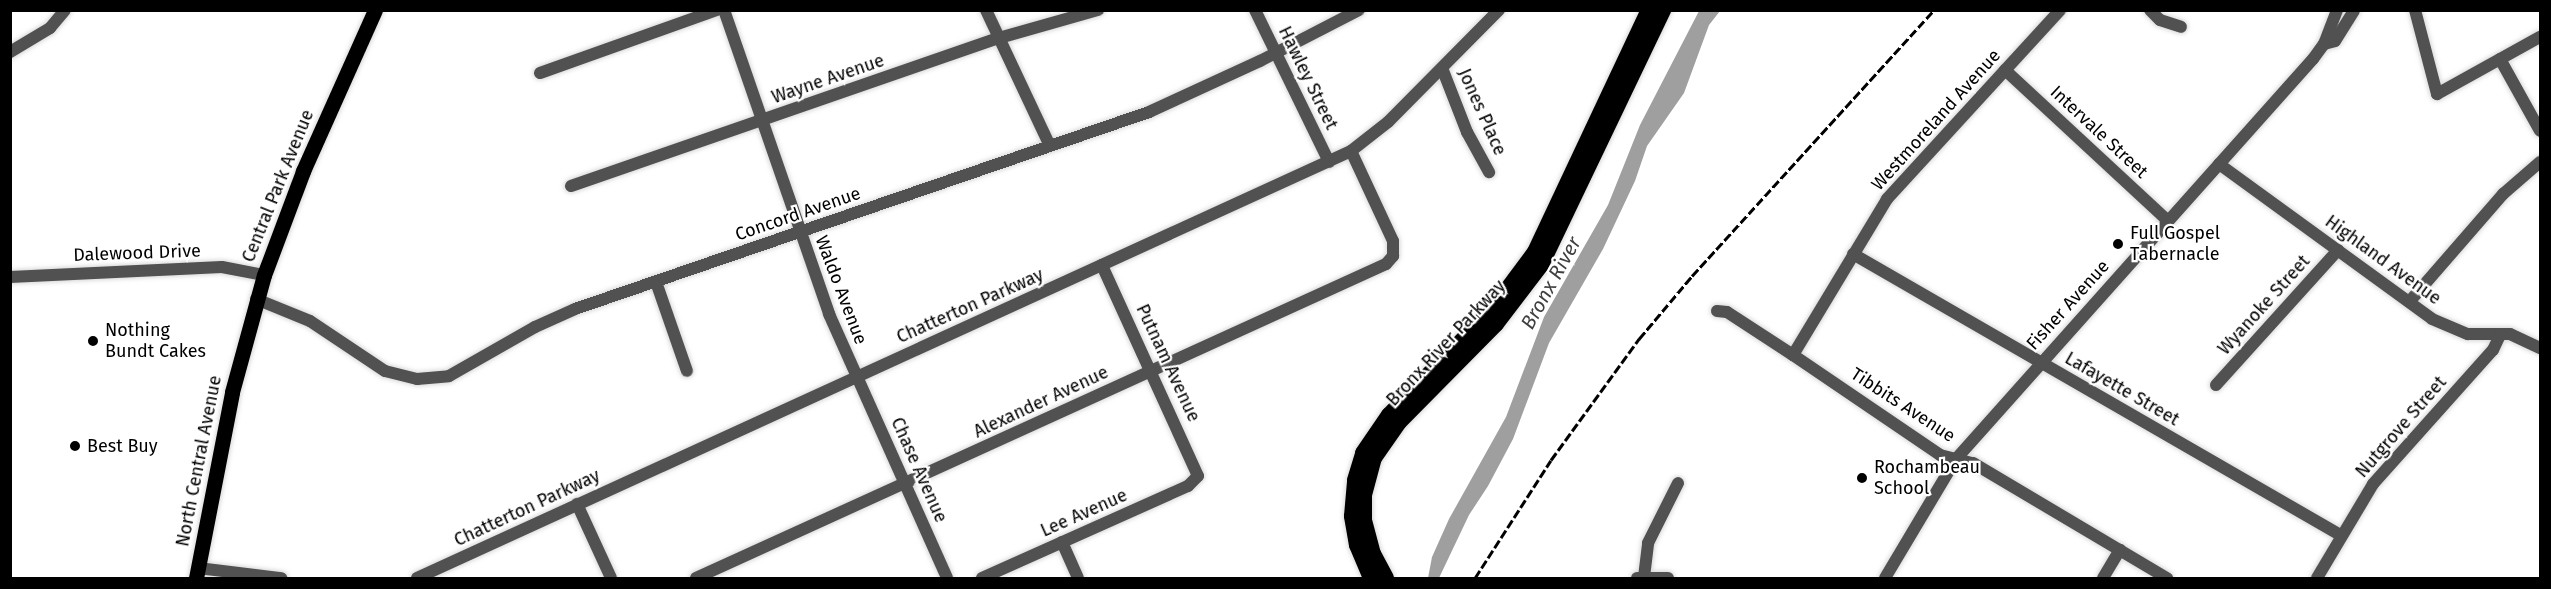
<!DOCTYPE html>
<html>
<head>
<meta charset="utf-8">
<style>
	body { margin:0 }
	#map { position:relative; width:2551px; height:589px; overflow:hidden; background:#fff; font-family:"Fira Sans",sans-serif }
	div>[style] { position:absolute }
	.water>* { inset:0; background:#9f9f9f }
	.roads { filter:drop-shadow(0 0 2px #dbdbdb) drop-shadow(0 0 2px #dbdbdb) }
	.minor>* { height:12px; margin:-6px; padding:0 6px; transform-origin:6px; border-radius:6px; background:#515151 }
	.tertiary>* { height:12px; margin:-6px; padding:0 6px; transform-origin:6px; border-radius:6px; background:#515151 }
	.primary>* { height:15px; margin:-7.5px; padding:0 7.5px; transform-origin:7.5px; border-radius:7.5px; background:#000 }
	.trunk>* { height:16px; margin:-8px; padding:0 8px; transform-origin:8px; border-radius:8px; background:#000 }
	.rail>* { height:3px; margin-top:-1.5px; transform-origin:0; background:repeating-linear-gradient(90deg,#000 0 9px,transparent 0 12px) }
	.dots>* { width:16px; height:16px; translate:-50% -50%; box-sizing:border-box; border:3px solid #fff; border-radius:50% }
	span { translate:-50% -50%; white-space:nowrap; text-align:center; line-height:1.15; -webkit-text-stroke:4.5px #fff; paint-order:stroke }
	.street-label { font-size:18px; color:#000 }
	.poi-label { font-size:18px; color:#000 }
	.left { translate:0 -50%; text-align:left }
	.water-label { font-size:20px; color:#404040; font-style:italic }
	.frame { position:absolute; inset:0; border:12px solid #000; pointer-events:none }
</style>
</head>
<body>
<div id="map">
	<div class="water">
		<div style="clip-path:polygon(1699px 11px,1720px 11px,1709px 25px,1684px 93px,1647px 146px,1635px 181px,1603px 249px,1549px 343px,1513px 439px,1488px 486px,1469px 515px,1439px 578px,1428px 578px,1432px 557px,1449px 519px,1506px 417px,1544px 317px,1608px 205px,1640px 125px)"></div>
	</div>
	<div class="roads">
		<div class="minor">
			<div style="left:724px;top:10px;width:322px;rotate:70.9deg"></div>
			<div style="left:829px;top:314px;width:289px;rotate:65.9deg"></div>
			<div style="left:986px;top:10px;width:150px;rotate:64.8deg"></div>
			<div style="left:1255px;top:10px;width:169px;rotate:64deg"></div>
			<div style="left:2150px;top:10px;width:14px;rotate:45deg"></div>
			<div style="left:2160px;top:20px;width:22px;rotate:18deg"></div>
			<div style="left:2415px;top:10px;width:87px;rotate:75.3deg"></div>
			<div style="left:2437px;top:94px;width:118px;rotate:-29deg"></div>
			<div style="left:10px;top:52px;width:47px;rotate:-31deg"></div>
			<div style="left:50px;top:28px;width:23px;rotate:-50deg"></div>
			<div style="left:2500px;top:59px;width:82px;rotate:60.9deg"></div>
			<div style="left:1442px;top:68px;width:69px;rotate:68.7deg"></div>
			<div style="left:1467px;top:132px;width:46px;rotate:61.2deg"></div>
			<div style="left:2005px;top:70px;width:222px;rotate:42.8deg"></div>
			<div style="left:540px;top:73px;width:188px;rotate:-19.6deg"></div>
			<div style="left:2219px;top:164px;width:263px;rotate:36deg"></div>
			<div style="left:2432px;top:319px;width:39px;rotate:23deg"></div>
			<div style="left:2468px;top:334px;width:42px"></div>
			<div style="left:2510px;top:334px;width:33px;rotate:25deg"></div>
			<div style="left:571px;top:186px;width:453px;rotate:-19.1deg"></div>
			<div style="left:999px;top:38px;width:103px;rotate:-15.8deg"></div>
			<div style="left:1853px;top:254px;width:564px;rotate:29.97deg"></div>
			<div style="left:10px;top:277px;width:212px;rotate:-2.7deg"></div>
			<div style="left:222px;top:267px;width:43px;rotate:10.8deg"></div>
			<div style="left:656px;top:282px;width:94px;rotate:70.8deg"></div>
			<div style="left:256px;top:299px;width:58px;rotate:22.2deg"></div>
			<div style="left:310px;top:321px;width:90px;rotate:33.7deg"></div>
			<div style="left:385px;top:371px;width:33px;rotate:14deg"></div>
			<div style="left:417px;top:379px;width:32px;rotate:-5deg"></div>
			<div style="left:449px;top:376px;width:99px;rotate:-29.7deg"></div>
			<div style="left:535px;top:327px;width:44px;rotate:-24.2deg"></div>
			<div style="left:575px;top:309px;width:607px;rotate:-18.94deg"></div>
			<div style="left:1149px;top:112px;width:122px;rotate:-24.7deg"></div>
			<div style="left:1260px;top:61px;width:111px;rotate:-27.3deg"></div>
			<div style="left:1717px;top:311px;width:10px;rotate:6deg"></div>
			<div style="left:1727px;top:312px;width:79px;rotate:33.1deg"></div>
			<div style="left:1793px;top:355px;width:178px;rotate:34.2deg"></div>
			<div style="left:1940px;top:455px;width:34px;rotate:14deg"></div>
			<div style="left:1973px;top:463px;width:226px;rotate:30.7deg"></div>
			<div style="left:1793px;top:355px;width:182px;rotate:-58.9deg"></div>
			<div style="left:1887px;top:199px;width:256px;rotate:-47.5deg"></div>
			<div style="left:2216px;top:385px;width:182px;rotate:-47.9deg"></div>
			<div style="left:577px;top:504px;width:81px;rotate:65.3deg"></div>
			<div style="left:1062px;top:542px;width:39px;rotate:66deg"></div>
			<div style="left:198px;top:568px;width:84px;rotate:6.9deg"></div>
			<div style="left:1644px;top:577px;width:34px;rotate:-83deg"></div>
			<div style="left:1648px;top:543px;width:67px;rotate:-63.4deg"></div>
			<div style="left:417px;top:578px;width:1027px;rotate:-24.57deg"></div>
			<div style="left:1351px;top:151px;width:47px;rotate:-38.1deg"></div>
			<div style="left:1388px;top:122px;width:158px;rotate:-45.3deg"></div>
			<div style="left:696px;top:578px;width:758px;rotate:-24.47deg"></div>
			<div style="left:1386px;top:264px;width:11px;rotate:-49deg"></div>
			<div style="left:1393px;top:256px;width:15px;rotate:-90deg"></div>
			<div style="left:1393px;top:241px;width:99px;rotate:-115deg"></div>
			<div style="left:982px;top:578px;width:226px;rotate:-24.1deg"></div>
			<div style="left:1188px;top:486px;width:14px;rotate:-45deg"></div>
			<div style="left:1198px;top:476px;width:232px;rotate:-114.5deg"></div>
			<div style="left:1637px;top:578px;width:31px"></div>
			<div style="left:2103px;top:578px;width:33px;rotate:-59deg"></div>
			<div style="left:2317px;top:578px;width:109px;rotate:-59.2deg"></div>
			<div style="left:2373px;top:484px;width:180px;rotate:-48.2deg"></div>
			<div style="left:2493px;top:350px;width:17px;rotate:-65deg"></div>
		</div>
		<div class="tertiary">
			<div style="left:2324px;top:44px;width:11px;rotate:-15deg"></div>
			<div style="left:2335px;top:41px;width:36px;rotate:-58deg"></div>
			<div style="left:2410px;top:301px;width:142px;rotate:-49deg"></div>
			<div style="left:2503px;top:194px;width:49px;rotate:-40.9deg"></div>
			<div style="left:1885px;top:578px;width:139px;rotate:-59.2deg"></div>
			<div style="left:1956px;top:459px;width:536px;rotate:-48.25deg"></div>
			<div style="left:2313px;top:59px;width:19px;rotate:-54deg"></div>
			<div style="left:2324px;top:44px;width:36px;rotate:-69deg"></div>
		</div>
		<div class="primary">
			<div style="left:196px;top:578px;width:189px;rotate:-79deg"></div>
			<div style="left:232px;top:392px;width:121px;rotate:-74.7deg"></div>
			<div style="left:264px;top:275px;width:111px;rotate:-69.4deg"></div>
			<div style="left:303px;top:171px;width:176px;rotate:-65.9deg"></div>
		</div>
		<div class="trunk">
			<div style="left:1371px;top:578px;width:36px;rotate:-113deg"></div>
			<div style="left:1357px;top:545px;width:29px;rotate:-100deg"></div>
			<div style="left:1352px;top:516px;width:36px;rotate:-85deg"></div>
			<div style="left:1355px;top:480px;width:28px;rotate:-73deg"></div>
			<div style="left:1363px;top:453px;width:46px;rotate:-55.6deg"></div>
			<div style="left:1389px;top:415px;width:146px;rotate:-45.6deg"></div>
			<div style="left:1491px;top:311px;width:74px;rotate:-53.3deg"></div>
			<div style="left:1535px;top:252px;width:268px;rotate:-64.8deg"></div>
			<div style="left:1386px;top:578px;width:27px;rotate:-118deg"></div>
			<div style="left:1373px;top:554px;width:35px;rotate:-105deg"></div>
			<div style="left:1364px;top:520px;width:25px;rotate:-90deg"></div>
			<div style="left:1364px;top:495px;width:38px;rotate:-75deg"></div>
			<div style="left:1374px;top:458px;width:44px;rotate:-55.2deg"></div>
			<div style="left:1399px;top:422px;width:138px;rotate:-45.3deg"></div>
			<div style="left:1496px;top:324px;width:74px;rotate:-52.7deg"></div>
			<div style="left:1541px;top:265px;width:283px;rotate:-64.4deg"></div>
		</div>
	</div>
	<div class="rail">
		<div style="left:1475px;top:578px;width:140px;rotate:-57.2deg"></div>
		<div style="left:1551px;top:460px;width:150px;rotate:-54deg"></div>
		<div style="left:1639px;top:339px;width:82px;rotate:-49.9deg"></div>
		<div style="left:1692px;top:276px;width:360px;rotate:-47.7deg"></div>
	</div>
	<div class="dots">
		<div style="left:2118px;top:244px;background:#000"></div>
		<div style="left:93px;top:341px;background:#000"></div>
		<div style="left:75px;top:446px;background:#000"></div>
		<div style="left:1862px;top:478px;background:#000"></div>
	</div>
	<div class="street-label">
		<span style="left:1308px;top:78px;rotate:64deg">Hawley Street</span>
		<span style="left:828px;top:79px;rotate:-19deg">Wayne Avenue</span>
		<span style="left:1482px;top:112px;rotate:66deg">Jones Place</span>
		<span style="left:1936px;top:120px;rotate:-48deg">Westmoreland Avenue</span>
		<span style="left:2099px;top:132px;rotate:43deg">Intervale Street</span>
		<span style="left:278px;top:186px;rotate:-68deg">Central Park Avenue</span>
		<span style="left:798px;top:214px;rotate:-19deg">Concord Avenue</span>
		<span style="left:137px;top:253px;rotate:-2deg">Dalewood Drive</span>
		<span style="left:2383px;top:260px;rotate:36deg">Highland Avenue</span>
		<span style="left:841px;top:290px;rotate:69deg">Waldo Avenue</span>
		<span style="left:2068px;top:305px;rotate:-48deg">Fisher Avenue</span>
		<span style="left:2264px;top:305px;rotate:-48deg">Wyanoke Street</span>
		<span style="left:970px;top:306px;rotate:-24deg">Chatterton Parkway</span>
		<span style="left:1446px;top:343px;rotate:-47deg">Bronx River Parkway</span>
		<span style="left:1168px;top:363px;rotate:65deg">Putnam Avenue</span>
		<span style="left:2122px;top:389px;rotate:30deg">Lafayette Street</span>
		<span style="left:1041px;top:402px;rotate:-25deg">Alexander Avenue</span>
		<span style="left:1903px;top:405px;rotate:33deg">Tibbits Avenue</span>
		<span style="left:2401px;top:427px;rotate:-49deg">Nutgrove Street</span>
		<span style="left:199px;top:461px;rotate:-79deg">North Central Avenue</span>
		<span style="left:919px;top:470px;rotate:66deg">Chase Avenue</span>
		<span style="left:527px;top:508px;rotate:-25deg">Chatterton Parkway</span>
		<span style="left:1084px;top:513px;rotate:-24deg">Lee Avenue</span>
	</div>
	<div class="poi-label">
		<span class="left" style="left:2130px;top:244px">Full Gospel<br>Tabernacle</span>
		<span class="left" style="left:105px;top:341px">Nothing<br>Bundt Cakes</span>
		<span class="left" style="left:87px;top:446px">Best Buy</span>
		<span class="left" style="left:1874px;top:478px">Rochambeau<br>School</span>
	</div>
	<div class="water-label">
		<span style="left:1551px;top:283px;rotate:-61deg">Bronx River</span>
	</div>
	<div class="frame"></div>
</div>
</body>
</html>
